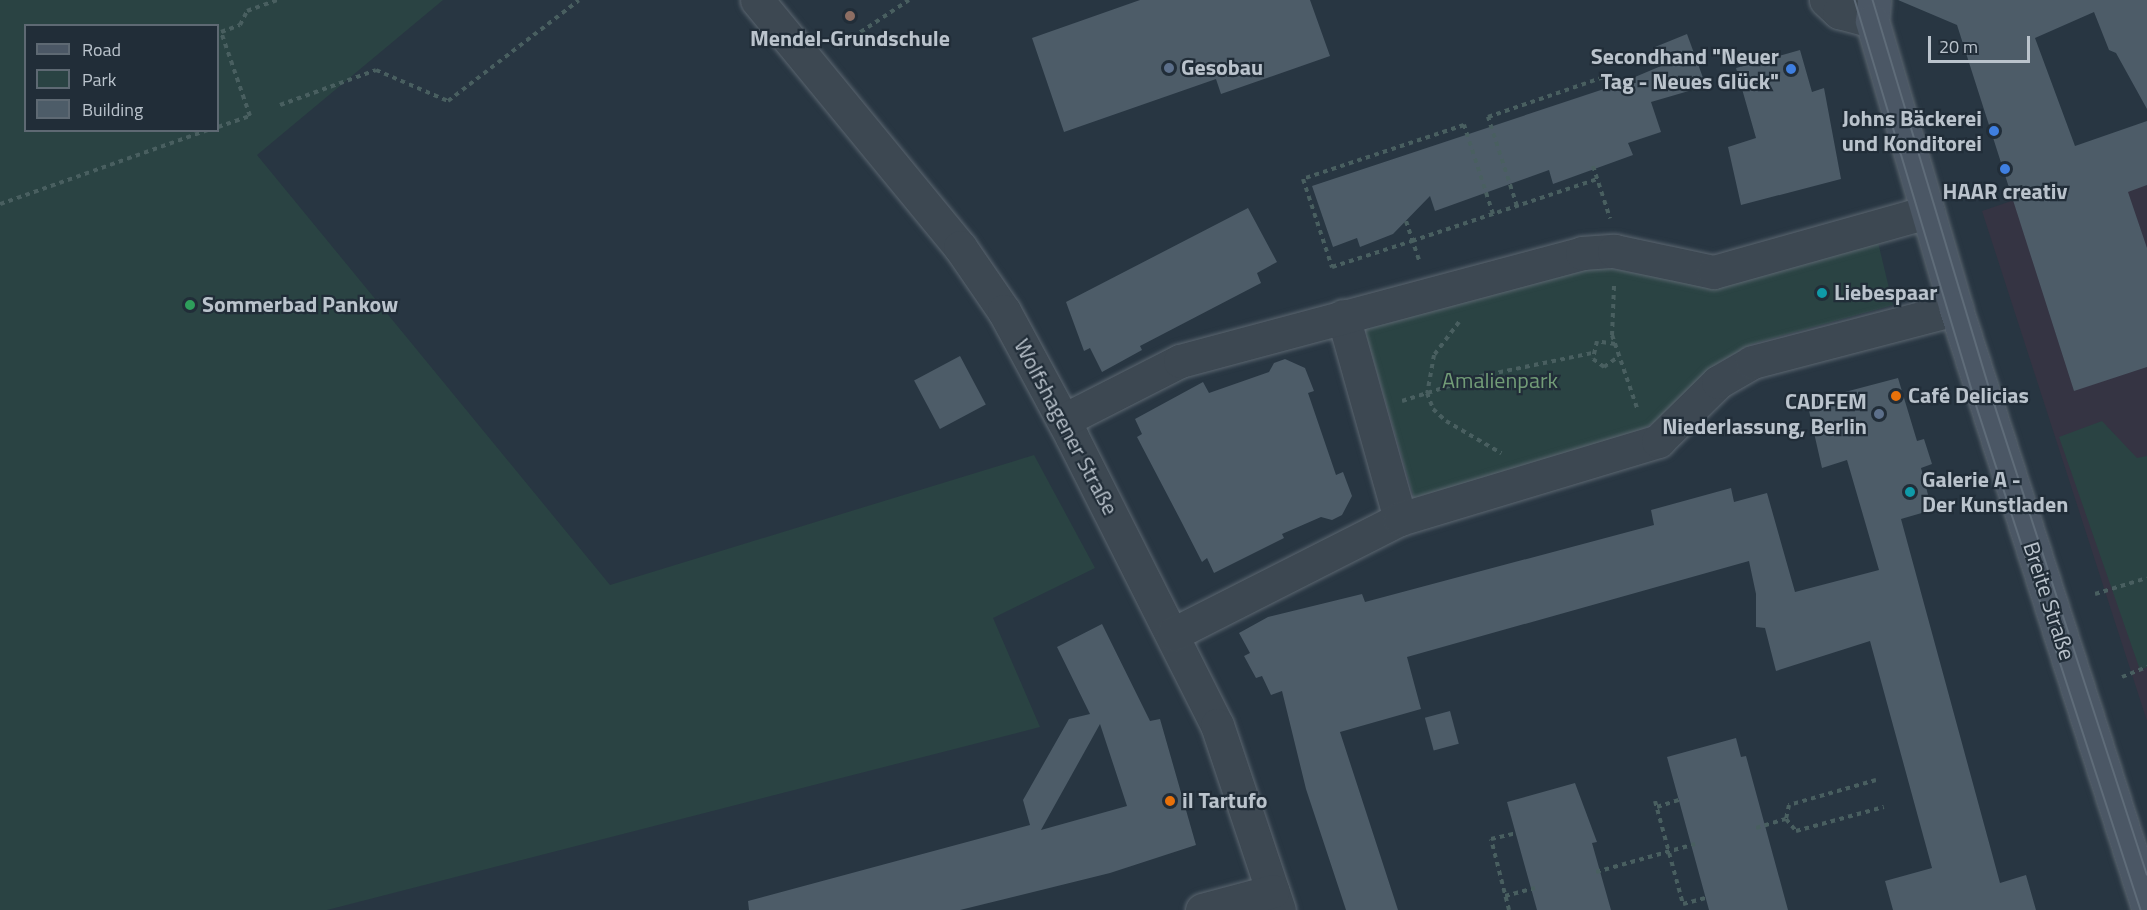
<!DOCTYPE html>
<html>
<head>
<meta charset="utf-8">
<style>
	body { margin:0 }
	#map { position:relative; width:2147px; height:910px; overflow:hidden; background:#283642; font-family:"Titillium Web",sans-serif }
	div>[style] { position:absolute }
	.medical>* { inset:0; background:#353443 }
	.green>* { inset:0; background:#2a4343 }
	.building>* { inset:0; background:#4d5c68; transform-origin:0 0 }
	.path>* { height:4px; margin-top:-2px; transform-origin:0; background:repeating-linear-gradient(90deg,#495f60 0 4.5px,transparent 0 9px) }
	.roads { filter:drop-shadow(0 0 2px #5b6670) drop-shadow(0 0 2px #5b6670) }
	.minor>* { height:33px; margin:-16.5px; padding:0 16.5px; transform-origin:16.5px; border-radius:16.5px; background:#3d4852 }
	.tertiary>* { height:33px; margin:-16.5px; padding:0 16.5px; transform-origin:16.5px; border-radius:16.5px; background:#3d4852 }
	.secondary>* { height:33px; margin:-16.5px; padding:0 16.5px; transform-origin:16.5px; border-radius:16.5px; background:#4b5765 }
	.tram>* { height:1.5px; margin:-0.75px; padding:0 0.75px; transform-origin:0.75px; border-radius:0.75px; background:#5f6c79 }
	.dots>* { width:16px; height:16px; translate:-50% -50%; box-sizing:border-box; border:3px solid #212d38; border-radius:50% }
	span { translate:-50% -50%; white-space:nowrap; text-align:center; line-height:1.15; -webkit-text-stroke:4.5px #212d38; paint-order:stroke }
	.poi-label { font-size:22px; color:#bac3cc; font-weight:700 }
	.right { translate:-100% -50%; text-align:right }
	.left { translate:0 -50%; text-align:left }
	.park-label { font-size:22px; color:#729c77 }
	.street-label { font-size:22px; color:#bac3cc }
	.legend { position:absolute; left:24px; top:24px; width:195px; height:108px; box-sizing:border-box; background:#212d38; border:2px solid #5e6973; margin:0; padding:8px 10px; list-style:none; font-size:18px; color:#bac3cc }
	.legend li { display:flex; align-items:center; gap:12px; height:30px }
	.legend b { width:30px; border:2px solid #5e6973 }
	.scale { position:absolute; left:1928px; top:36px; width:102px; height:27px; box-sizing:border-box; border:3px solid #bac3cc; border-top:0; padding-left:8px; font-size:18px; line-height:21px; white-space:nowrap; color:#bac3cc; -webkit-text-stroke:4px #212d38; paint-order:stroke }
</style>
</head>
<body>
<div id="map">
	<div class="medical">
		<div style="clip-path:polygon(2147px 155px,2147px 721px,1982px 211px)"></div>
	</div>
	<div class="green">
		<div style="clip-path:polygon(evenodd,0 0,443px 0,257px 155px,610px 585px,1034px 455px,1095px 568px,993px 618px,1040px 727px,327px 910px,0 910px,0 0,26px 26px,218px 26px,218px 130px,26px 130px,26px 26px)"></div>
		<div style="clip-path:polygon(1878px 242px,1893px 305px,1752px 344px,1718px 363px,1658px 420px,1635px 434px,1414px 498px,1364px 328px,1587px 264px,1705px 286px)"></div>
		<div style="clip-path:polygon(2102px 421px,2137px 458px,2147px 456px,2147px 667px,2140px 670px,2059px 437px)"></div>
	</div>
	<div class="building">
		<div style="clip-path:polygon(1140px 0,1310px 0,1330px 56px,1221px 94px,1216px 79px,1064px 132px,1032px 38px)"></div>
		<div style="clip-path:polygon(1898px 0,2147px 0,2147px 109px,2116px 53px,2109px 50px,2094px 12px,2035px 38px,2075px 146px,2147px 121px,2147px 185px,2128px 192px,2147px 248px,2147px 367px,2074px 391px,1957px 25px)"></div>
		<div style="clip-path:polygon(1687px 34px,1706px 86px,1651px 102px,1661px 132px,1628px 143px,1633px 155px,1553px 184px,1549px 170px,1435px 211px,1430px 196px,1393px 234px,1360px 247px,1357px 238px,1333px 247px,1312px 186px,1616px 85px,1661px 66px,1655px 47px)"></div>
		<div style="clip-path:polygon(1800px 50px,1812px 92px,1824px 88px,1841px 179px,1741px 205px,1728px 147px,1756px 138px,1736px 68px)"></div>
		<div style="clip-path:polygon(1248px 208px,1277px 262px,1257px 273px,1261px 283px,1140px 346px,1142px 350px,1102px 372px,1090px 348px,1084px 351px,1066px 302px)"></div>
		<div style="left:960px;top:356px;width:55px;height:52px;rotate:62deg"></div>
		<div style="clip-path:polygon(1285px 359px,1305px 368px,1314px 391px,1308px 393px,1336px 475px,1343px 472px,1352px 496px,1342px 515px,1332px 520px,1321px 517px,1282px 534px,1284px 538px,1214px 573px,1207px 558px,1202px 562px,1181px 521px,1137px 437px,1142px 434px,1135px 419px,1203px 382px,1209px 393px,1269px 372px,1274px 363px)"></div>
		<div style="clip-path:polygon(1898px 378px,1917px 441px,1924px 439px,1932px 464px,1921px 468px,1932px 510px,1901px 519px,2000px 883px,2026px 875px,2036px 910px,1893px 910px,1885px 881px,1932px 868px,1870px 641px,1776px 671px,1765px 628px,1756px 627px,1756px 594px,1749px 561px,1407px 657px,1421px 709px,1340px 732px,1398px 910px,1346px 910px,1306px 789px,1282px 691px,1271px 695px,1262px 676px,1256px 678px,1244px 656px,1250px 653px,1239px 633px,1268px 617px,1362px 594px,1365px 602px,1654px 525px,1651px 510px,1731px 488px,1734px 502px,1767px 493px,1795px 592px,1879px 570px,1847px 460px,1822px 468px,1807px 402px)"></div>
		<div style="clip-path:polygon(evenodd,1102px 624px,1150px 721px,1160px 719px,1196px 845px,1110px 873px,960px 910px,749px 910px,748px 901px,1030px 825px,1023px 800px,1069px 719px,1090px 714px,1057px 647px,1102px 624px,1100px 724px,1127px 806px,1041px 830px,1100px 724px)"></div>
		<div style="left:1450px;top:711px;width:34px;height:26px;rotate:75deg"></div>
		<div style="clip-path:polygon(1736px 738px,1741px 757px,1746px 756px,1788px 910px,1709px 910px,1667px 757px)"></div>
		<div style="clip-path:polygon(1575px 783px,1597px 842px,1592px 843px,1611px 910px,1537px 910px,1507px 802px)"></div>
	</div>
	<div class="path">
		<div style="left:838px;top:47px;width:85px;rotate:-33.5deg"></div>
		<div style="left:280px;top:105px;width:102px;rotate:-20deg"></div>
		<div style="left:376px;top:70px;width:78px;rotate:23.3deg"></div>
		<div style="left:448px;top:101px;width:165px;rotate:-37.6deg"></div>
		<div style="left:218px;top:127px;width:34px;rotate:-19deg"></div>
		<div style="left:250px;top:116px;width:89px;rotate:-109deg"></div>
		<div style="left:221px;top:32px;width:20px;rotate:-20deg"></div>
		<div style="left:240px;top:25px;width:16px;rotate:-63deg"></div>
		<div style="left:247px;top:11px;width:32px;rotate:-20deg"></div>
		<div style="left:1593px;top:166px;width:55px;rotate:71.9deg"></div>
		<div style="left:0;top:204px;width:221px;rotate:-19.6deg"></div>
		<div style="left:1517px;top:206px;width:94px;rotate:-108deg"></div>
		<div style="left:1488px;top:117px;width:126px;rotate:-19deg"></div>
		<div style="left:1493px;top:214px;width:94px;rotate:-108deg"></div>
		<div style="left:1464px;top:125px;width:170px;rotate:161.5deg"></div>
		<div style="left:1303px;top:179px;width:93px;rotate:71.8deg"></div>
		<div style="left:1332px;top:267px;width:84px;rotate:-18deg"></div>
		<div style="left:1412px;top:241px;width:195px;rotate:-18.5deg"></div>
		<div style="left:1406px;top:221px;width:44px;rotate:71.6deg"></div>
		<div style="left:1614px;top:286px;width:49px;rotate:92.3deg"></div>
		<div style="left:1612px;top:335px;width:80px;rotate:71.1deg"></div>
		<div style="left:1459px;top:322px;width:41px;rotate:127.1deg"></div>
		<div style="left:1434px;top:355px;width:39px;rotate:100deg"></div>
		<div style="left:1427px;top:393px;width:17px;rotate:69deg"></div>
		<div style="left:1433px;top:409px;width:18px;rotate:43deg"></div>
		<div style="left:1446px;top:421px;width:64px;rotate:30.2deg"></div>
		<div style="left:1615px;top:344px;width:18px;rotate:-171deg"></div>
		<div style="left:1597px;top:341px;width:18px;rotate:103deg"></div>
		<div style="left:1593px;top:359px;width:14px;rotate:36deg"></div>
		<div style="left:1604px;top:367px;width:17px;rotate:-36deg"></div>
		<div style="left:1402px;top:401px;width:83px;rotate:-17.6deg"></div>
		<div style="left:1481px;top:376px;width:113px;rotate:-11.7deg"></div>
		<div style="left:2095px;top:594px;width:54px;rotate:-17.1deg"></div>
		<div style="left:2122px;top:677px;width:27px;rotate:-22deg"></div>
		<div style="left:1876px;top:780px;width:91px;rotate:164deg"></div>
		<div style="left:1789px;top:805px;width:14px;rotate:102deg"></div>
		<div style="left:1786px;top:819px;width:16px;rotate:50deg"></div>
		<div style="left:1796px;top:831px;width:91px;rotate:-15.3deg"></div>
		<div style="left:1655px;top:801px;width:107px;rotate:74.8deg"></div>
		<div style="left:1683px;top:904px;width:24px;rotate:-15deg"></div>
		<div style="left:1657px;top:807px;width:23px;rotate:-18deg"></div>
		<div style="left:1756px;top:828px;width:31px;rotate:-17deg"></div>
		<div style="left:1596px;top:872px;width:103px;rotate:-15.8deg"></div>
		<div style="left:1505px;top:896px;width:31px;rotate:-15deg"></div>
		<div style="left:1509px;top:910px;width:73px;rotate:-104.2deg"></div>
		<div style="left:1491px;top:839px;width:26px;rotate:-13deg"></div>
	</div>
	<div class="roads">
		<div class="minor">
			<div style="left:757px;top:0;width:320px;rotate:50.6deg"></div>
			<div style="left:960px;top:247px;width:78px;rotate:55.5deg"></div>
			<div style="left:1004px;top:311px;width:143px;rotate:61.6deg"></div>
			<div style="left:1072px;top:437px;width:322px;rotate:63.3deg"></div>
			<div style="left:1217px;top:725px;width:195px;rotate:71.5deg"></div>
			<div style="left:1343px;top:316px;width:211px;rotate:74.3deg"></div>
			<div style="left:1064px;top:420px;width:130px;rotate:-27deg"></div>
			<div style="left:1180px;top:361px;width:416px;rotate:-15deg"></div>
			<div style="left:1582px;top:253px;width:32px;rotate:-4deg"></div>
			<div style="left:1614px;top:251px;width:102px;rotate:11.9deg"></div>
			<div style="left:1714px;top:272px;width:222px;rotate:-15.7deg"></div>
			<div style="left:1173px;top:634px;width:254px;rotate:-26.9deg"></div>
			<div style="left:1400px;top:519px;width:270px;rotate:-16.8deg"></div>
			<div style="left:1658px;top:441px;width:84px;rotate:-44.5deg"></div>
			<div style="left:1718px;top:382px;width:39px;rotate:-30deg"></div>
			<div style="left:1752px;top:362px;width:211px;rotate:-14.6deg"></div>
			<div style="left:1202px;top:910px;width:73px;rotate:-15deg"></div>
		</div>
		<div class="tertiary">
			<div style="left:1826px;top:0;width:18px;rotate:43deg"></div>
			<div style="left:1839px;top:12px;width:34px;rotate:15deg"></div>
		</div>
		<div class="secondary">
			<div style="left:1874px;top:0;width:21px;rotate:95deg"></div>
			<div style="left:1872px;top:21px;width:300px;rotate:73.7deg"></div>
			<div style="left:1956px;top:309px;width:625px;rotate:72.2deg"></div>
		</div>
	</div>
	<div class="tram">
		<div style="left:1855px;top:0;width:419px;rotate:73.3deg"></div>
		<div style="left:1975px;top:401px;width:535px;rotate:71.94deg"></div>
		<div style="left:1873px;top:0;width:413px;rotate:73.3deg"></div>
		<div style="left:1992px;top:396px;width:503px;rotate:72.03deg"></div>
	</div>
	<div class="dots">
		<div style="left:850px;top:16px;background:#8d6e63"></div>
		<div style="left:1169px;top:68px;background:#5c6f8a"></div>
		<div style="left:1791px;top:69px;background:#3f7fe0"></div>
		<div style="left:1994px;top:131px;background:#3f7fe0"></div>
		<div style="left:2005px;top:169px;background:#3f7fe0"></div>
		<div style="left:1822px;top:293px;background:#0f9aa8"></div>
		<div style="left:190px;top:305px;background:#2e9e5b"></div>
		<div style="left:1896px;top:396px;background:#e8710a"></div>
		<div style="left:1879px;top:414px;background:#5c6f8a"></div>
		<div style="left:1910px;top:492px;background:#0f9aa8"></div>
		<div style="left:1170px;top:801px;background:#e8710a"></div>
	</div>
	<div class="poi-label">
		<span style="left:850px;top:39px">Mendel-Grundschule</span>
		<span class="right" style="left:1779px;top:69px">Secondhand "Neuer<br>Tag - Neues Glück"</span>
		<span class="left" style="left:1181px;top:68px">Gesobau</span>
		<span class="right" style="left:1982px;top:131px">Johns Bäckerei<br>und Konditorei</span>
		<span style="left:2005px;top:192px">HAAR creativ</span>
		<span class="left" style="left:1834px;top:293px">Liebespaar</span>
		<span class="left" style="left:202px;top:305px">Sommerbad Pankow</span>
		<span class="left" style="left:1908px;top:396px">Café Delicias</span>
		<span class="right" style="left:1867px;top:414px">CADFEM<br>Niederlassung, Berlin</span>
		<span class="left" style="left:1922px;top:492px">Galerie A -<br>Der Kunstladen</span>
		<span class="left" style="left:1182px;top:801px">il Tartufo</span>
	</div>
	<div class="park-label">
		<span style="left:1500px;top:381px">Amalienpark</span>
	</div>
	<div class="street-label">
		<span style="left:1066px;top:427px;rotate:62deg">Wolfshagener Straße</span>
		<span style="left:2049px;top:601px;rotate:72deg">Breite Straße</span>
	</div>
	<ul class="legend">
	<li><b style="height:8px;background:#4b5765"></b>Road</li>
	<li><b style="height:16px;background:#2a4343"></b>Park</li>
	<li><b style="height:16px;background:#4d5c68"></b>Building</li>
	</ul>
	<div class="scale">20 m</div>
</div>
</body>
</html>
